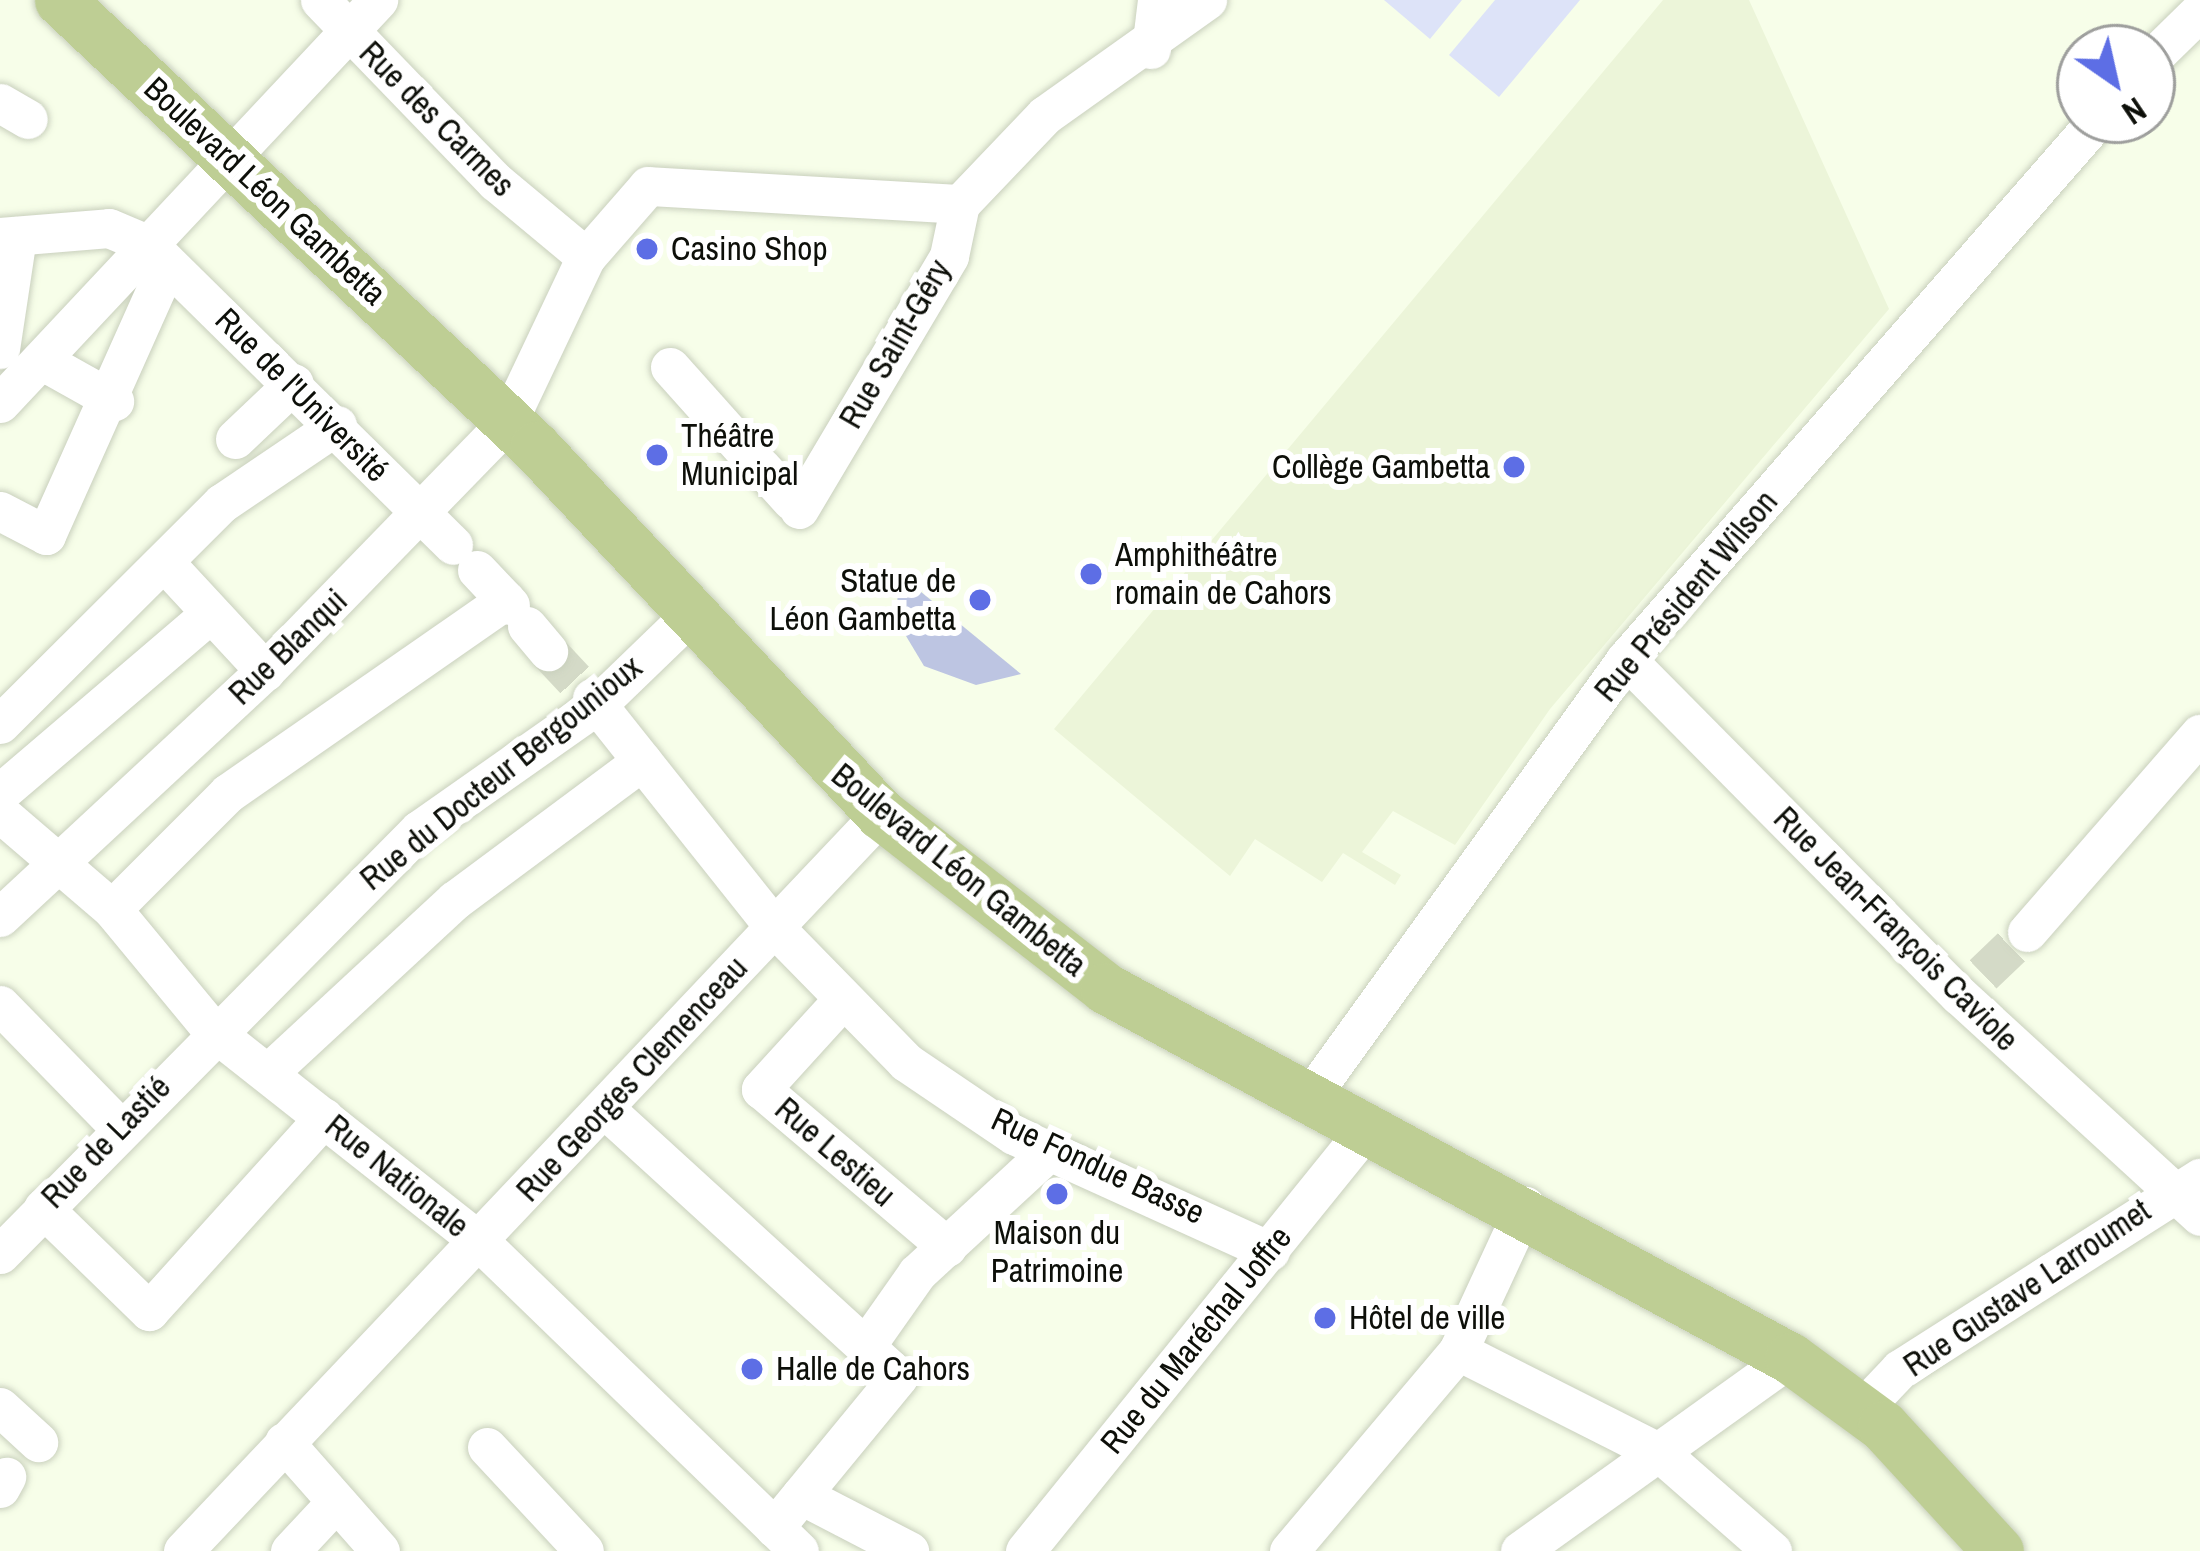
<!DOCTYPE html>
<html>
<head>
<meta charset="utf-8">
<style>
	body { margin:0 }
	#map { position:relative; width:2200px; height:1551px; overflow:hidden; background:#f7fee9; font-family:"Archivo Narrow",sans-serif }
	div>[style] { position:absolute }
	.built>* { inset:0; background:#ecf5d9 }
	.green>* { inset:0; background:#dde3f8 }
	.water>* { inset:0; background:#bdc5e2 }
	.minor-tunnel>* { height:39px; margin-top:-19.5px; transform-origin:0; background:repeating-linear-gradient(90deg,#d4dac7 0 39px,transparent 0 59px) }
	.roads { filter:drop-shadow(0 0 3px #c9d0bd) drop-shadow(0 0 3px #c9d0bd) }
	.minor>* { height:39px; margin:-19.5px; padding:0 19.5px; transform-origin:19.5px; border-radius:19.5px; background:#fff }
	.major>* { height:51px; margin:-25.5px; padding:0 25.5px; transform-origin:25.5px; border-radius:25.5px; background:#bece94 }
	.dots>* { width:33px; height:33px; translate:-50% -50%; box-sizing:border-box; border:6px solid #fff; border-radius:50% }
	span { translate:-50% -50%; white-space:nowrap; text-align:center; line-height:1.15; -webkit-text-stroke:12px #fff; paint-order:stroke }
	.street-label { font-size:33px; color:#0d0f09 }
	.poi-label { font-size:33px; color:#0d0f09 }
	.left { translate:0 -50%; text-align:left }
	.right { translate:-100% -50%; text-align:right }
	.north { position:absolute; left:2056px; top:24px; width:120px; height:120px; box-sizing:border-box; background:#fff; border:3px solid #9e9f9d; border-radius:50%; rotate:146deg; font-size:33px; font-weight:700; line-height:48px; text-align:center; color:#0d0f09 }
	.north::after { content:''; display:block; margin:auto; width:42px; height:54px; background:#5d6ee5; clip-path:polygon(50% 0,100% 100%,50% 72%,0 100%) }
</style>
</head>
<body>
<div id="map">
	<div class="built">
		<div style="clip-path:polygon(1663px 0,1749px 0,1889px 309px,1550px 709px,1455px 845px,1393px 811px,1362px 852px,1401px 875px,1395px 885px,1343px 853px,1322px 882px,1255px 839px,1230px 876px,1054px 729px)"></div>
	</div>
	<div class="green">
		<div style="clip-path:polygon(1384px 0,1462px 0,1430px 39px)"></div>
		<div style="clip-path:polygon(1495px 0,1580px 0,1499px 97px,1449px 55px)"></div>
	</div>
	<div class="water">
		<div style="clip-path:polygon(898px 573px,1021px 674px,976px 685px,924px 666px,897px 621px)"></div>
	</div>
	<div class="minor-tunnel">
		<div style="left:548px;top:651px;width:64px;rotate:46.9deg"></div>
		<div style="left:1983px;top:974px;width:61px;rotate:-43.7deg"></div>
	</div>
	<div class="roads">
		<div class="minor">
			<div style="left:320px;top:0;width:253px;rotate:46deg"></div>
			<div style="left:496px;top:182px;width:117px;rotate:39.8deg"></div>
			<div style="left:1151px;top:49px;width:49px;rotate:-83deg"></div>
			<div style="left:2152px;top:58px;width:67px;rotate:-44.4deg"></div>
			<div style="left:0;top:103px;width:32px;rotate:30deg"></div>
			<div style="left:0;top:237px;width:109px;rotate:-4.7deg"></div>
			<div style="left:109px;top:228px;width:43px;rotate:23deg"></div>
			<div style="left:149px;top:245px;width:427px;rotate:44.6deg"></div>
			<div style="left:0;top:349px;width:114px;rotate:-81.4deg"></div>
			<div style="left:41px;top:360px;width:84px;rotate:29.3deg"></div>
			<div style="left:670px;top:367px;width:115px;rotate:48.2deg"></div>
			<div style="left:0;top:403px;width:553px;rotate:-46.83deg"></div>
			<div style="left:235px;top:439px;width:81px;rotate:-43.5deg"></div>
			<div style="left:761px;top:467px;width:45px;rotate:47.7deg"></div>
			<div style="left:799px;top:509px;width:294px;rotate:-59.3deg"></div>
			<div style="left:949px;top:256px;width:53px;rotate:-78.1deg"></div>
			<div style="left:960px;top:204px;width:123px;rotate:-46.3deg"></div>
			<div style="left:1045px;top:115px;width:199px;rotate:-35.4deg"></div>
			<div style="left:0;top:511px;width:52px;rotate:27.6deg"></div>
			<div style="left:46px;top:535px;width:297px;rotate:-65.9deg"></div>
			<div style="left:164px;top:562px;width:149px;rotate:47.2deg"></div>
			<div style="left:477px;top:570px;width:48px;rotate:46.7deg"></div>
			<div style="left:527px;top:626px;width:33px;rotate:50deg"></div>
			<div style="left:1626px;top:659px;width:473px;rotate:45.3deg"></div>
			<div style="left:1959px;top:995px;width:327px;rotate:42.5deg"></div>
			<div style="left:592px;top:698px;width:293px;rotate:51.5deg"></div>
			<div style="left:774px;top:927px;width:189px;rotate:45.6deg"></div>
			<div style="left:906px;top:1062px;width:130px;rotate:34.1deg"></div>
			<div style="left:1014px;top:1135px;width:281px;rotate:24.4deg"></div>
			<div style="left:0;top:724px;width:313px;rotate:-44.9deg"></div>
			<div style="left:222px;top:503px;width:139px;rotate:-34.1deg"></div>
			<div style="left:0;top:793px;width:277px;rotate:-40.5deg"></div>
			<div style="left:0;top:813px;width:148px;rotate:40.6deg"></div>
			<div style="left:112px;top:909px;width:158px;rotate:50.4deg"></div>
			<div style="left:213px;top:1031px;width:340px;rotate:38.3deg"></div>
			<div style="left:480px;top:1242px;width:444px;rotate:44.1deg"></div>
			<div style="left:112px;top:909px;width:164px;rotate:-45deg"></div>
			<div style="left:228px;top:793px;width:338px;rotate:-34.8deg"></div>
			<div style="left:0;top:917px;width:362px;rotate:-42.9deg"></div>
			<div style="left:265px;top:671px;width:349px;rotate:-45.8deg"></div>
			<div style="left:508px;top:421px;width:182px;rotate:-64.6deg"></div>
			<div style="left:586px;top:257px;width:94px;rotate:-48.9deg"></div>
			<div style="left:648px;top:186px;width:313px;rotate:3.3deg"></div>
			<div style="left:2027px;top:932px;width:263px;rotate:-48.9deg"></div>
			<div style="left:843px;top:999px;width:122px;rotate:132.3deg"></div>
			<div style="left:761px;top:1089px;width:244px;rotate:40.3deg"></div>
			<div style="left:0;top:1005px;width:169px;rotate:45.7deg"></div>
			<div style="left:269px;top:1072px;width:253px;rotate:-42.8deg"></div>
			<div style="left:455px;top:900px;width:233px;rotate:-36.6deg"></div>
			<div style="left:1309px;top:1098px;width:541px;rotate:-54.17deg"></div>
			<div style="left:1626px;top:659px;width:716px;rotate:-48.85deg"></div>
			<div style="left:605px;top:1109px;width:397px;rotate:42.4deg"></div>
			<div style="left:898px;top:1377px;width:195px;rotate:129.4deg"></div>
			<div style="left:43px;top:1208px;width:148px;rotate:44.2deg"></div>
			<div style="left:149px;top:1311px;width:261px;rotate:-47.9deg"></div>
			<div style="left:0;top:1254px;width:596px;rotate:-45.34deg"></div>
			<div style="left:419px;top:830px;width:219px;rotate:-35.1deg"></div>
			<div style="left:598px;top:704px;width:124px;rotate:-44deg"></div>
			<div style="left:865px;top:1347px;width:90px;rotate:-54.9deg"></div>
			<div style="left:917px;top:1273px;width:180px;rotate:-42.7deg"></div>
			<div style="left:1458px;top:1351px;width:226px;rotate:26.8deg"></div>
			<div style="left:1660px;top:1453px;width:149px;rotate:41.2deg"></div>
			<div style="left:0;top:1407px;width:52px;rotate:42.6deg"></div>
			<div style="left:1862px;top:1409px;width:55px;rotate:-46.5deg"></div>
			<div style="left:1900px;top:1369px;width:356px;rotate:-32.5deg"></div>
			<div style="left:284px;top:1442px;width:145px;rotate:48.6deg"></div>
			<div style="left:487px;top:1447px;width:142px;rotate:47deg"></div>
			<div style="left:0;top:1488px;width:13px;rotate:-61deg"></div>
			<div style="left:801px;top:1495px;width:122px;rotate:27.4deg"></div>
			<div style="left:183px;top:1551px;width:1015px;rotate:-46.56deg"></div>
			<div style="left:290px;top:1551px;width:64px;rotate:-46.9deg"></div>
			<div style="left:1025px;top:1551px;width:543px;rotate:-51.06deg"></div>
			<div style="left:1289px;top:1551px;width:262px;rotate:-49.8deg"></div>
			<div style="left:1458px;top:1351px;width:160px;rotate:-65.2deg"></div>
			<div style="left:1520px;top:1551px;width:332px;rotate:-35.6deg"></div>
		</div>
		<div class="major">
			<div style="left:60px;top:0;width:652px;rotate:43.26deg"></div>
			<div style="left:535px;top:447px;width:504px;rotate:46.69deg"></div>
			<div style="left:881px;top:814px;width:284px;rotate:37.8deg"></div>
			<div style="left:1105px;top:988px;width:779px;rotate:28.38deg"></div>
			<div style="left:1790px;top:1358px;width:115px;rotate:36.2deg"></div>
			<div style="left:1883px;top:1426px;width:170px;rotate:47.4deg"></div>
		</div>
	</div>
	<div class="dots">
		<div style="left:647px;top:249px;background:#5d6ee5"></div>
		<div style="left:657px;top:455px;background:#5d6ee5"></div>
		<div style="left:1514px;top:467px;background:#5d6ee5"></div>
		<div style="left:1091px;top:574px;background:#5d6ee5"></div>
		<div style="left:980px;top:600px;background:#5d6ee5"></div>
		<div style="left:1057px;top:1194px;background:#5d6ee5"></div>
		<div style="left:1325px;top:1318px;background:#5d6ee5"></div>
		<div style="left:752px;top:1369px;background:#5d6ee5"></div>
	</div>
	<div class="street-label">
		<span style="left:437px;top:119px;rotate:45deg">Rue des Carmes</span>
		<span style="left:265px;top:191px;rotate:43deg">Boulevard Léon Gambetta</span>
		<span style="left:895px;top:344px;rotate:-60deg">Rue Saint-Géry</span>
		<span style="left:302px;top:395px;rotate:45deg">Rue de l'Université</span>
		<span style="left:1686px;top:596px;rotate:-50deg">Rue Président Wilson</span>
		<span style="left:288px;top:647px;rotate:-44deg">Rue Blanqui</span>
		<span style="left:501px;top:773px;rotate:-39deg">Rue du Docteur Bergounioux</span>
		<span style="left:959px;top:870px;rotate:39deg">Boulevard Léon Gambetta</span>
		<span style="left:1896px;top:929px;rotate:45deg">Rue Jean-François Caviole</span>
		<span style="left:632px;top:1079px;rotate:-47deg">Rue Georges Clemenceau</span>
		<span style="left:106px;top:1142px;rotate:-46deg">Rue de Lastié</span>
		<span style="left:835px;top:1152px;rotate:41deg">Rue Lestieu</span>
		<span style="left:1098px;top:1166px;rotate:25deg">Rue Fondue Basse</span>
		<span style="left:397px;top:1176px;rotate:39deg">Rue Nationale</span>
		<span style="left:2027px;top:1288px;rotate:-34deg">Rue Gustave Larroumet</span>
		<span style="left:1196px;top:1340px;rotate:-51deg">Rue du Maréchal Joffre</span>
	</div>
	<div class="poi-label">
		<span class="left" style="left:671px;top:249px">Casino Shop</span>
		<span class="left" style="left:681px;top:455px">Théâtre<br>Municipal</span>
		<span class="right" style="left:1490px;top:467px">Collège Gambetta</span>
		<span class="left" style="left:1115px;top:574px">Amphithéâtre<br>romain de Cahors</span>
		<span class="right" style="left:956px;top:600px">Statue de<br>Léon Gambetta</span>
		<span style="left:1057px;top:1252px">Maison du<br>Patrimoine</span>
		<span class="left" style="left:1349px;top:1318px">Hôtel de ville</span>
		<span class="left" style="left:776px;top:1369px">Halle de Cahors</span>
	</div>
	<div class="north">N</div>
</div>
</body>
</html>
